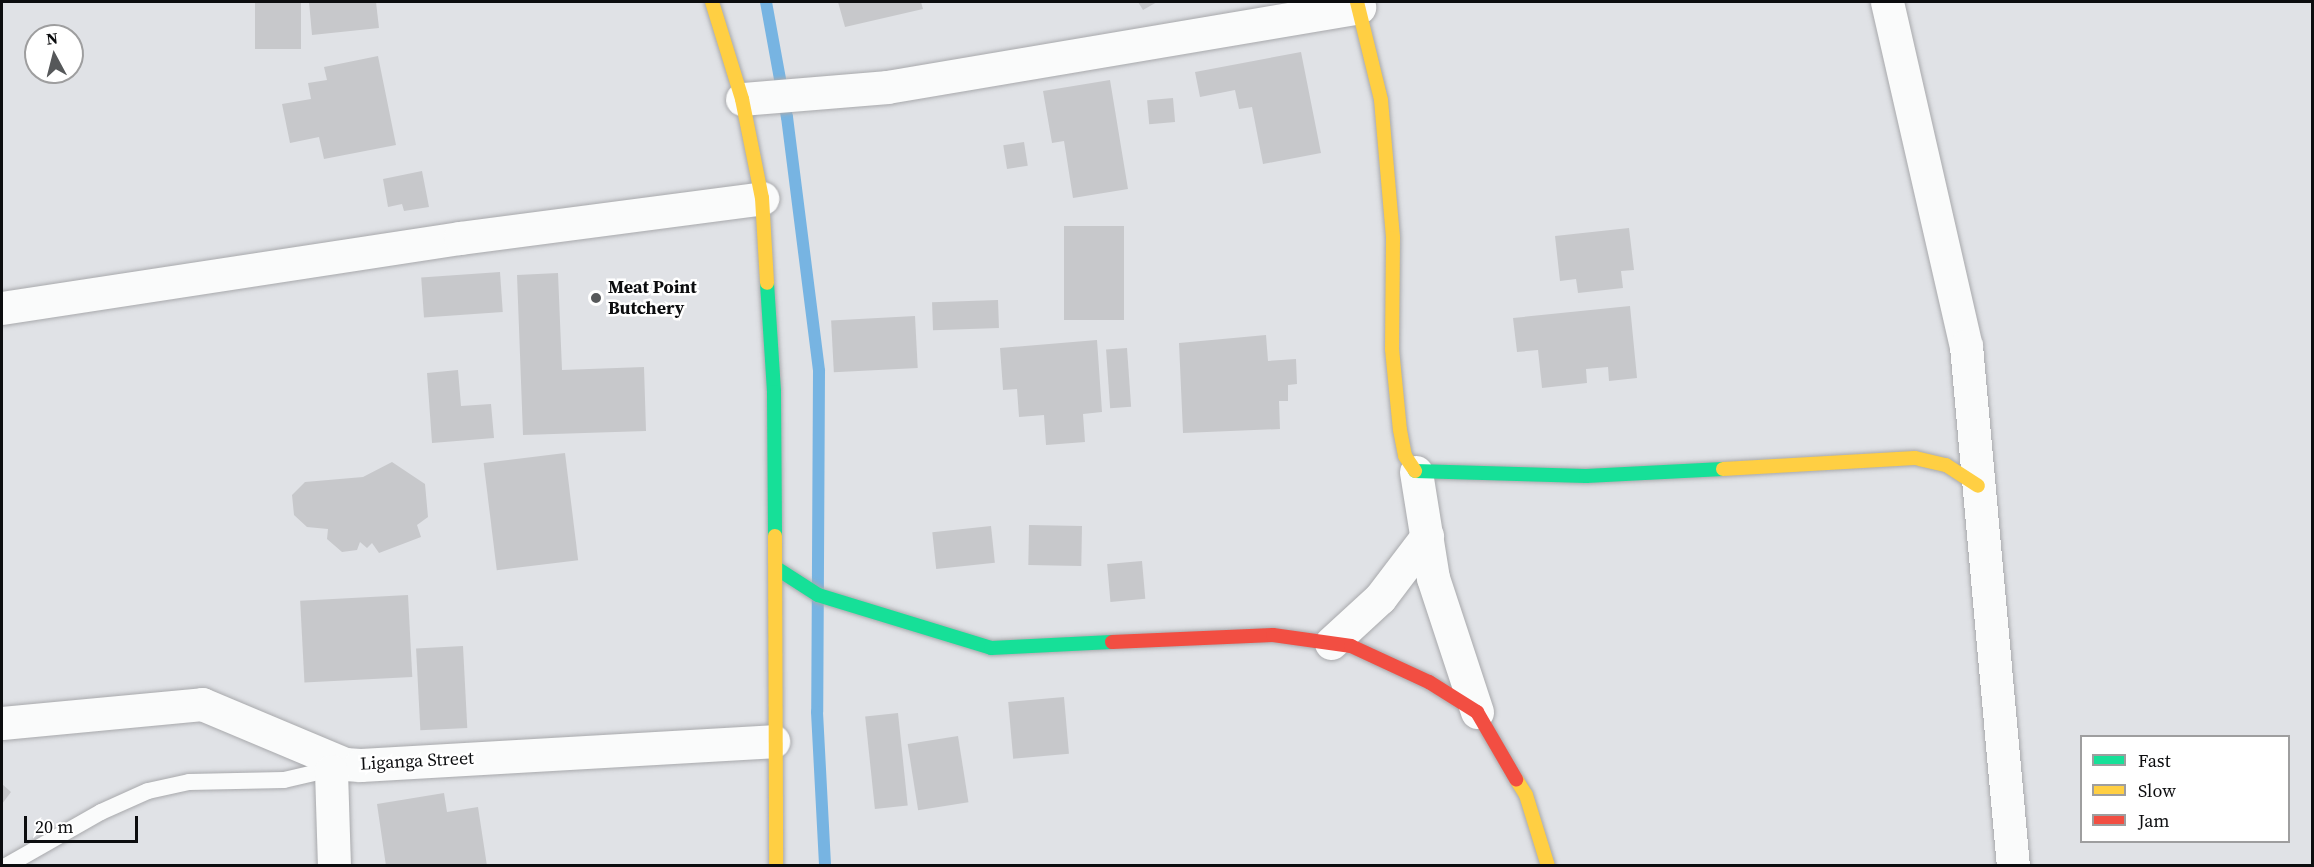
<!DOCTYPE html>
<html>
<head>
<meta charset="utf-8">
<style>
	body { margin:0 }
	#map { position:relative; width:2314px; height:867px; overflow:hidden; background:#e0e2e6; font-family:"Source Serif 4",serif }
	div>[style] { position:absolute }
	.stream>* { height:12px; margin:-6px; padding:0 6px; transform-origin:6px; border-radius:6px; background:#77b4e2 }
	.building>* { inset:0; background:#c7c8cb; transform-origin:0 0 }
	.roads { filter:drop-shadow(0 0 2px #a8a9ac) drop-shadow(0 0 2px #a8a9ac) }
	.lane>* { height:16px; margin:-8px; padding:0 8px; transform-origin:8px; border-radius:8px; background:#fafbfb }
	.street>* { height:33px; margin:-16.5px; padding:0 16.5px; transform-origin:16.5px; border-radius:16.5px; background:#fafbfb }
	.fast>* { height:14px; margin:-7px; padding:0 7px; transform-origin:7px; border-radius:7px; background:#16e098 }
	.slow>* { height:14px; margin:-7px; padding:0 7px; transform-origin:7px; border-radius:7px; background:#ffcf43 }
	.jam>* { height:14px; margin:-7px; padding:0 7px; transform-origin:7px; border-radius:7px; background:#f24e42 }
	.dots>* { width:16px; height:16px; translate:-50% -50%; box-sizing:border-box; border:3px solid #fff; border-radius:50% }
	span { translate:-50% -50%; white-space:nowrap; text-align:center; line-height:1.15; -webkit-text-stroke:5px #fff; paint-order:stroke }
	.poi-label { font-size:18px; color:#0c0d0f; font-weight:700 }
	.left { translate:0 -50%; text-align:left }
	.street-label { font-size:18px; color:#0c0d0f }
	.frame { position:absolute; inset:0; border:3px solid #0c0d0f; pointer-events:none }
	.legend { position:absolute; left:2080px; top:735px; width:210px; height:108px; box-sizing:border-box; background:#fff; border:2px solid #9e9e9f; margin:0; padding:8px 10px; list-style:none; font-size:18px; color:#0c0d0f }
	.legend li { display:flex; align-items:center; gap:12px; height:30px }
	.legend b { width:30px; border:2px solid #9e9e9f }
	.north { position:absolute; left:24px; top:24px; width:60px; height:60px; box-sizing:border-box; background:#fff; border:2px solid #9e9e9f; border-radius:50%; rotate:353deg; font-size:16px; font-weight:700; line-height:24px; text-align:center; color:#0c0d0f }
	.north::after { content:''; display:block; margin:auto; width:21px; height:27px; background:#56585a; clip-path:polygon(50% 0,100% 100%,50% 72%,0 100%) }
	.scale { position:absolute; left:24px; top:816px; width:114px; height:27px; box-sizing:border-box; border:3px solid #0c0d0f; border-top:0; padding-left:8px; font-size:18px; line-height:21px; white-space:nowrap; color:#0c0d0f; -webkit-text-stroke:4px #fff; paint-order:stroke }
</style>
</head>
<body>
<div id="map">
	<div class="stream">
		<div style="left:766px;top:2px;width:117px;rotate:79.7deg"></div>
		<div style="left:787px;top:117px;width:256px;rotate:82.8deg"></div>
		<div style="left:819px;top:371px;width:341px;rotate:90.3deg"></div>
		<div style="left:817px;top:712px;width:154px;rotate:87deg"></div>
	</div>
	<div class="building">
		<div style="left:255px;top:2px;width:46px;height:47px"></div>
		<div style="clip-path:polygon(309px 2px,376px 2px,379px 28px,312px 35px)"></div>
		<div style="clip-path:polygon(838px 2px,921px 2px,923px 9px,845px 27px)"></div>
		<div style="clip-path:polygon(1138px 2px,1157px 2px,1143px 10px)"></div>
		<div style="clip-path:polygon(1301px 52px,1321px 153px,1263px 164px,1252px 107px,1239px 109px,1235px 90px,1200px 97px,1195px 72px)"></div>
		<div style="clip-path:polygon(378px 56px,396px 145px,324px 159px,319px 137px,290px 143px,282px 104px,311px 99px,308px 83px,327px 80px,324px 67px)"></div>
		<div style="clip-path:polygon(1110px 80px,1128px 189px,1073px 198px,1064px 141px,1052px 143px,1043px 91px)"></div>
		<div style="left:1173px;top:98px;width:24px;height:26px;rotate:85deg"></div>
		<div style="left:1024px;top:142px;width:24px;height:21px;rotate:81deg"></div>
		<div style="clip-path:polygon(422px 171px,429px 207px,404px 211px,402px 204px,388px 207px,383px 179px)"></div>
		<div style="left:1064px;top:226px;width:60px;height:94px"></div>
		<div style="clip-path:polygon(1629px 228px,1634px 270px,1621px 271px,1623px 288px,1578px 293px,1576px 279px,1560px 281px,1555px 236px)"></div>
		<div style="left:500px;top:272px;width:40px;height:79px;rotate:86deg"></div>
		<div style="clip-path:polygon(558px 273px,562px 370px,644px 367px,646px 431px,523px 435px,517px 275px)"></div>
		<div style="left:998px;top:300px;width:28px;height:66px;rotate:88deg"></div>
		<div style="clip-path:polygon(1630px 306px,1637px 378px,1609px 381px,1608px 367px,1586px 369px,1587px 383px,1542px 388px,1538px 350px,1517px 352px,1513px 318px)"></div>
		<div style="left:915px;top:316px;width:52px;height:84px;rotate:87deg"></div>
		<div style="clip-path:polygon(1266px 335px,1268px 361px,1296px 359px,1297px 384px,1288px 385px,1288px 401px,1279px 401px,1280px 429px,1183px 433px,1179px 343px)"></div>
		<div style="clip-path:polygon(1097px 340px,1102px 412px,1083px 414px,1085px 442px,1046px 445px,1044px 415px,1019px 417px,1017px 389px,1003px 390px,1000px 348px)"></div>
		<div style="left:1127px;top:348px;width:59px;height:21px;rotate:86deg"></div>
		<div style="clip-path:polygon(458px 370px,461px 406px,491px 404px,494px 438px,432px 443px,427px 373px)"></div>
		<div style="left:565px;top:453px;width:108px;height:82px;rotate:83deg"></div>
		<div style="clip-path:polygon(392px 462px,425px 484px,428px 517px,417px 525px,421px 537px,379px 553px,372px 543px,367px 548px,360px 542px,357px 550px,342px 552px,327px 539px,328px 529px,307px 527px,294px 515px,292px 495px,305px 482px,363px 477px)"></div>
		<div style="left:1029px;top:525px;width:53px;height:40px;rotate:1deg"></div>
		<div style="left:991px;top:526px;width:37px;height:59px;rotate:84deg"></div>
		<div style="left:1142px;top:561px;width:38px;height:35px;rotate:85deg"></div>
		<div style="left:408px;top:595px;width:82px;height:108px;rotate:87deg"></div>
		<div style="left:463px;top:646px;width:82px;height:47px;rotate:87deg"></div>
		<div style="left:1064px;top:697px;width:57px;height:56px;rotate:85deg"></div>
		<div style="left:898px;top:713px;width:93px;height:33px;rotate:84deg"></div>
		<div style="left:958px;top:736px;width:67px;height:51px;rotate:81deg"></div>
		<div style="clip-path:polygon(2px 784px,11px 792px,2px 804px)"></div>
		<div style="clip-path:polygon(444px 793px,447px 812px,478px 807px,487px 866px,386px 866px,377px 804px)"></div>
	</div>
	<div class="roads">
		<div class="lane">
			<div style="left:6px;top:866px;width:109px;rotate:-29.6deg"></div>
			<div style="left:101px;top:812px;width:51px;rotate:-24.1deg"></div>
			<div style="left:148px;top:791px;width:42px;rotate:-12.4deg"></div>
			<div style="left:189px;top:782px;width:95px;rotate:-1.2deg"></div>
			<div style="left:284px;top:780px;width:53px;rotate:-13deg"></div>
		</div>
		<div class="street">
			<div style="left:1887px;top:2px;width:353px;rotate:77.1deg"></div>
			<div style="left:1966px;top:346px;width:522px;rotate:84.84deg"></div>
			<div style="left:742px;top:99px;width:145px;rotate:-4.7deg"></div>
			<div style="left:887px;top:87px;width:479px;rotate:-9.6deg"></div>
			<div style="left:2px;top:308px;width:463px;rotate:-8.7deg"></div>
			<div style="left:460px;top:238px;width:305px;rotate:-7.5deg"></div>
			<div style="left:1416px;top:472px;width:107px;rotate:80.9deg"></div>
			<div style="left:1433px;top:578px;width:141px;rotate:71.8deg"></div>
			<div style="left:1331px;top:643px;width:67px;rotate:-42.6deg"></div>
			<div style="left:1380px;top:598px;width:78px;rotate:-52.8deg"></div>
			<div style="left:2px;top:723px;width:201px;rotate:-5.4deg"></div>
			<div style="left:202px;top:704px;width:155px;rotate:22.8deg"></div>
			<div style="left:345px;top:764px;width:15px;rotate:4deg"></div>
			<div style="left:360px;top:765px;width:414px;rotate:-3.3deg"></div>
			<div style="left:331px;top:771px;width:95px;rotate:88.2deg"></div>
		</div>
		<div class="fast">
			<div style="left:767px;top:283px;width:109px;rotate:86.3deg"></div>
			<div style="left:774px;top:392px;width:144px;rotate:89.6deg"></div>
			<div style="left:1415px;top:471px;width:171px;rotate:1.7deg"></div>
			<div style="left:1586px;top:476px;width:137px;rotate:-2.9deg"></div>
			<div style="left:776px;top:568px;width:50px;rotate:32.7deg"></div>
			<div style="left:818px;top:595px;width:181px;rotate:17deg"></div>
			<div style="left:991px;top:648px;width:121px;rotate:-2.8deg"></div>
		</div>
		<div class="slow">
			<div style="left:712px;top:2px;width:102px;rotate:72.8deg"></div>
			<div style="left:742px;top:99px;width:101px;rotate:78.6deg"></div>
			<div style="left:762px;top:198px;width:85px;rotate:86.6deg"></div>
			<div style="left:1357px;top:2px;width:101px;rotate:76.2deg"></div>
			<div style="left:1381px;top:100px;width:139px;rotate:85deg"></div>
			<div style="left:1393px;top:238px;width:111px;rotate:90.5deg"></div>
			<div style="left:1392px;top:349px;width:81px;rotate:84.4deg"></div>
			<div style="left:1400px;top:430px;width:26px;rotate:79deg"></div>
			<div style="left:1405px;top:456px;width:18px;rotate:56deg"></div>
			<div style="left:1723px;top:469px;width:192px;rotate:-3.3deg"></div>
			<div style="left:1915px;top:458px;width:32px;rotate:13deg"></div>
			<div style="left:1946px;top:465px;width:38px;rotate:33deg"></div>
			<div style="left:775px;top:536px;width:330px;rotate:89.8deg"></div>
			<div style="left:1516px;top:779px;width:19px;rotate:58deg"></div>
			<div style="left:1526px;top:795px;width:74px;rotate:72.8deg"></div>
		</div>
		<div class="jam">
			<div style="left:1112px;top:642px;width:161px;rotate:-2.5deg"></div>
			<div style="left:1273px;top:635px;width:79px;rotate:8deg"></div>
			<div style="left:1351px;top:646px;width:86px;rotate:24.8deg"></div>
			<div style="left:1429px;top:682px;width:57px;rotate:32deg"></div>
			<div style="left:1477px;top:712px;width:78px;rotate:59.8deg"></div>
		</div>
	</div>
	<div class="dots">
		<div style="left:596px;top:298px;background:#56585a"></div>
	</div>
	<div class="poi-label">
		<span class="left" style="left:608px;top:298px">Meat Point<br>Butchery</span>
	</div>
	<div class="street-label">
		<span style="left:417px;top:761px;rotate:-3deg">Liganga Street</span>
	</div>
	<div class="frame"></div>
	<ul class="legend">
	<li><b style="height:8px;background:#16e098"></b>Fast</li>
	<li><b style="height:8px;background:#ffcf43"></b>Slow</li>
	<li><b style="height:8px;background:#f24e42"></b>Jam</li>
	</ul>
	<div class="north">N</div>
	<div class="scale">20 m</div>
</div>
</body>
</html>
